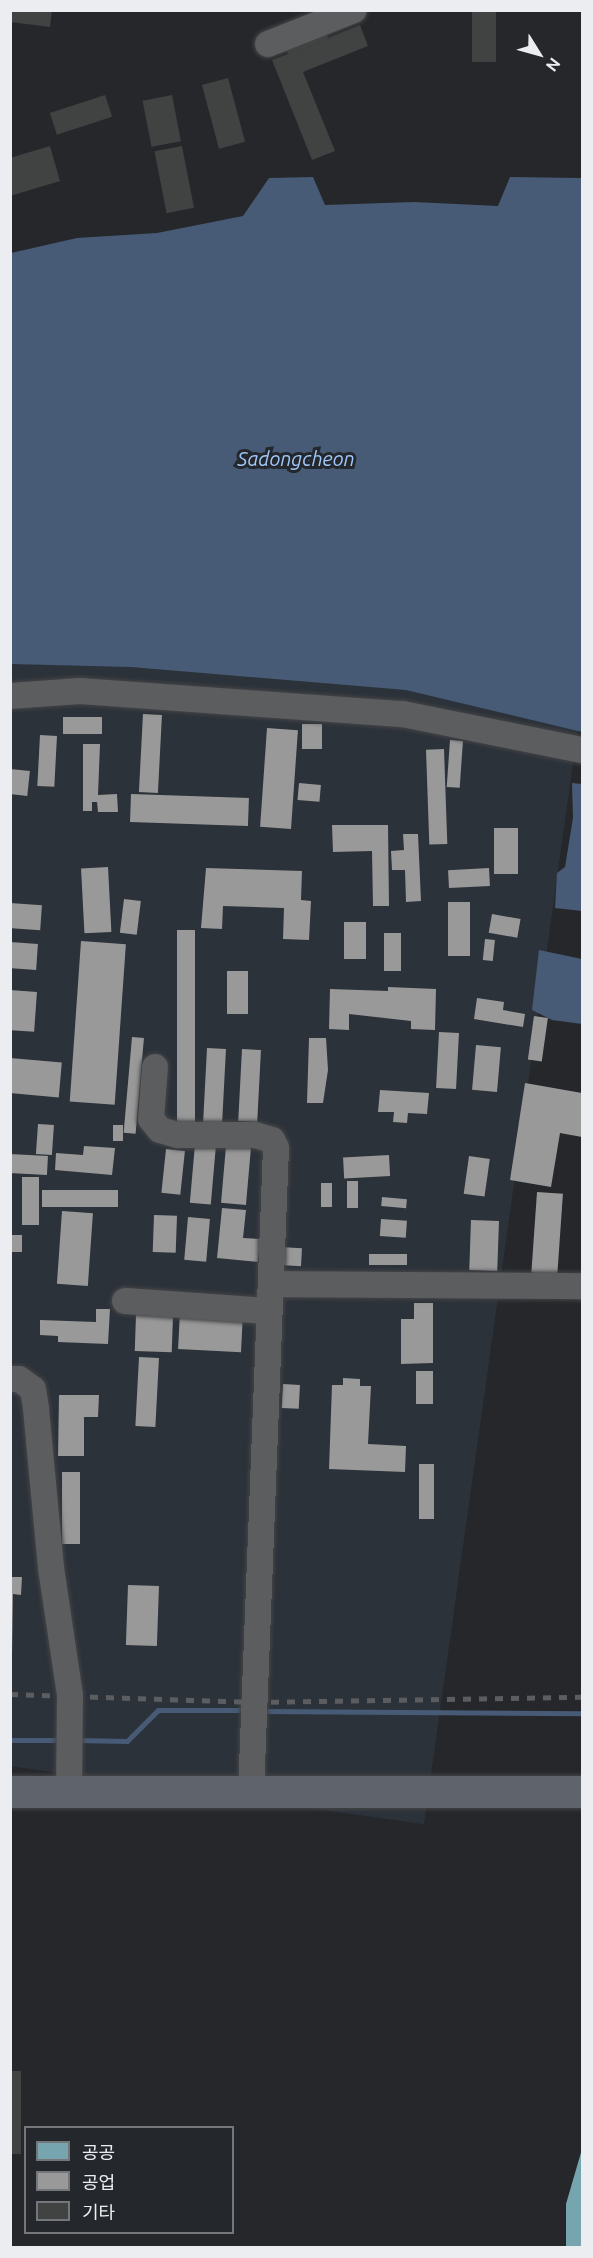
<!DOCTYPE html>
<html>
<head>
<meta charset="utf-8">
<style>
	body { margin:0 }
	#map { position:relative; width:593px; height:2258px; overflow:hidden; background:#25272a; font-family:Ubuntu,"Noto Sans KR",sans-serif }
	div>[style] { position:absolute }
	.built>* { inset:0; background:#2c323a; transform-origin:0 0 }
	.water>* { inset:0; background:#475b76 }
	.public>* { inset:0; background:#76a5af }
	.industry>* { inset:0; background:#999; transform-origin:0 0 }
	.stream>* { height:5px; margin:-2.5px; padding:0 2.5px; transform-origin:2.5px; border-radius:2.5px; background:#475b76 }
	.building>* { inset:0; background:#414242; transform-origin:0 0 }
	.roads { filter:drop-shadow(0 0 2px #434446) drop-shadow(0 0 2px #434446) }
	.minor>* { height:26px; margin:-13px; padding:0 13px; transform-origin:13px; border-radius:13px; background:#5c5d5f }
	.major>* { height:32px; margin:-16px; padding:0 16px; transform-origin:16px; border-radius:16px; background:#5f636b }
	.rail>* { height:4.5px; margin-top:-2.25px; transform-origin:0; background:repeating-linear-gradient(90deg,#5c5d60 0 8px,transparent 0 16px) }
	span { translate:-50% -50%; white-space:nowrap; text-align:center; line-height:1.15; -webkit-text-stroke:6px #24272b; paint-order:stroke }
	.water-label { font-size:20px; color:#a0c7fb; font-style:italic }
	.frame { position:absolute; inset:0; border:12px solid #ecedf0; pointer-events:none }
	.legend { position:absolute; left:24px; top:2126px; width:210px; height:108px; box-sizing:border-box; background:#24272b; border:2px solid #74767a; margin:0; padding:8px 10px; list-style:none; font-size:18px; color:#ecedf0 }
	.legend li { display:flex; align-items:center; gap:12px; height:30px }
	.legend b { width:30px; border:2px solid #74767a }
	.north { position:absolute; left:509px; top:24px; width:60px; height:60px; -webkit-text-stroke:4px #24272b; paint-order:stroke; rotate:127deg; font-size:16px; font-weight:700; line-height:24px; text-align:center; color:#ecedf0 }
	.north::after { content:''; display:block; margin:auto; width:21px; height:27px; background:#ecedf0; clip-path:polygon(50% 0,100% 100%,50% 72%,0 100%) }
</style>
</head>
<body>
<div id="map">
	<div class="built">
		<div style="left:11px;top:617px;width:577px;height:1138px;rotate:8deg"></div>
	</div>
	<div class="water">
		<div style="clip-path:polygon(313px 177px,325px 205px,414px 202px,498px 206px,510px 177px,582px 178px,582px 732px,406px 690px,131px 667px,11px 664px,11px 253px,77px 238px,157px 233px,243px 216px,269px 178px)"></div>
		<div style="clip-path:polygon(572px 783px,582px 784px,582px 911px,555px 908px,557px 873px,565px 867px,573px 818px)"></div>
		<div style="clip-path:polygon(539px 950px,582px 959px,582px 1024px,552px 1020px,532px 1010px)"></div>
	</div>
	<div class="public">
		<div style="clip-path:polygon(582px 2149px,582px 2248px,566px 2248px,566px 2204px)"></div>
	</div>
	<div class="industry">
		<div style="left:143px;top:714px;width:19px;height:78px;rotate:3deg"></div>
		<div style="left:102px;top:717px;width:17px;height:39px;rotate:90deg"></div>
		<div style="left:302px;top:724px;width:20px;height:25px"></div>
		<div style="left:267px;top:728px;width:31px;height:99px;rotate:4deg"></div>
		<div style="left:40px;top:735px;width:17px;height:51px;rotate:3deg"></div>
		<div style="left:450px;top:740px;width:13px;height:47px;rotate:4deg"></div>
		<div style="clip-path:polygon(83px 744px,100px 744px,98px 795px,117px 794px,118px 812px,98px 812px,97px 802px,92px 802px,92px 811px,83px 811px)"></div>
		<div style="left:444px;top:749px;width:95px;height:18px;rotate:88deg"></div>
		<div style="left:10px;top:769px;width:20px;height:25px;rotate:6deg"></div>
		<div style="left:299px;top:783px;width:22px;height:17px;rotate:5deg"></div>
		<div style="left:131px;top:794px;width:118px;height:28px;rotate:2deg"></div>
		<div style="clip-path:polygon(332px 825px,388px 825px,389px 906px,373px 906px,372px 851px,333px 852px)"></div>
		<div style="left:494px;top:828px;width:24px;height:46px"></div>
		<div style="clip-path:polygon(403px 834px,418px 834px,421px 901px,406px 902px,405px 870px,392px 870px,391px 851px,404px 850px)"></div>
		<div style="left:108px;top:867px;width:65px;height:27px;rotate:87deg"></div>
		<div style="clip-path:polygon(206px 868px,302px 871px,301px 900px,311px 901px,309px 940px,283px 939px,284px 908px,223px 906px,222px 929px,201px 928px)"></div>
		<div style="left:489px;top:868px;width:18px;height:41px;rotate:87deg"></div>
		<div style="left:124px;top:899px;width:17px;height:34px;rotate:7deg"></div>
		<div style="left:470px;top:902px;width:54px;height:22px;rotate:90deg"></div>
		<div style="left:10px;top:903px;width:32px;height:25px;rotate:4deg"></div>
		<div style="left:492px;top:914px;width:29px;height:19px;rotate:10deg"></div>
		<div style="left:344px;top:922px;width:22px;height:37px"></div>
		<div style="left:177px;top:930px;width:18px;height:193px"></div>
		<div style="left:384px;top:933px;width:17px;height:38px"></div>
		<div style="left:485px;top:939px;width:10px;height:21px;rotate:6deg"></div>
		<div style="left:81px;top:941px;width:45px;height:161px;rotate:4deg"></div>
		<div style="left:10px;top:942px;width:28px;height:26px;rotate:4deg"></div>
		<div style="left:227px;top:971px;width:21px;height:43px"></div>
		<div style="clip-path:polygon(388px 987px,436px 989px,435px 1030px,411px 1029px,411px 1021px,349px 1014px,349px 1030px,329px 1029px,330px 989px,388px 991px)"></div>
		<div style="left:10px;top:990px;width:27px;height:40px;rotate:4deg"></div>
		<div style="clip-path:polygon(477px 998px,504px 1002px,503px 1010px,525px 1014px,523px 1027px,474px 1019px)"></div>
		<div style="left:534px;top:1016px;width:14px;height:44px;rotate:8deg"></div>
		<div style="left:439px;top:1032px;width:20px;height:56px;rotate:3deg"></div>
		<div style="left:132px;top:1037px;width:12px;height:96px;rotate:5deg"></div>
		<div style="clip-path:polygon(309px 1038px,326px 1038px,328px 1070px,323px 1103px,307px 1103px)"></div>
		<div style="left:476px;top:1045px;width:25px;height:45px;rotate:5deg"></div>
		<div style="left:207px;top:1048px;width:19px;height:80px;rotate:3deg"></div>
		<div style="left:242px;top:1049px;width:19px;height:72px;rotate:3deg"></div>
		<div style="left:10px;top:1058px;width:52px;height:35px;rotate:5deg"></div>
		<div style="clip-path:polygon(525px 1083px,582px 1093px,582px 1137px,560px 1133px,551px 1187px,510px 1180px)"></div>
		<div style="clip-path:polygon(380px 1090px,429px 1093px,427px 1114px,408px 1113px,407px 1123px,393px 1122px,394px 1112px,378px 1112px)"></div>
		<div style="left:38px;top:1124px;width:16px;height:30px;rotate:4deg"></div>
		<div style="left:113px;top:1125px;width:10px;height:16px"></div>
		<div style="left:195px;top:1144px;width:21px;height:59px;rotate:5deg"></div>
		<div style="clip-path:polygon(84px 1146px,115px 1148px,112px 1175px,55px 1170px,56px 1153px,83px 1155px)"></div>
		<div style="left:226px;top:1146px;width:25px;height:57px;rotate:5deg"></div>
		<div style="left:166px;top:1149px;width:19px;height:44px;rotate:6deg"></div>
		<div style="left:10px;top:1154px;width:38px;height:19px;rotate:3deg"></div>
		<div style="left:389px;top:1155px;width:21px;height:46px;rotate:87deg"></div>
		<div style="left:469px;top:1156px;width:21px;height:38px;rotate:8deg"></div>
		<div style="left:22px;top:1177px;width:17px;height:48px"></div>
		<div style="left:347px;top:1181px;width:11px;height:27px"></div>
		<div style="left:321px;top:1183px;width:11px;height:24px"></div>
		<div style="left:42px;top:1190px;width:76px;height:17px"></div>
		<div style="left:537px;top:1192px;width:26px;height:81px;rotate:4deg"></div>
		<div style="left:382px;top:1197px;width:25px;height:9px;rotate:5deg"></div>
		<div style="clip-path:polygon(222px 1208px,246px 1210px,243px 1238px,260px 1239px,258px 1262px,217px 1258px)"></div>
		<div style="left:62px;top:1211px;width:31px;height:73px;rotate:4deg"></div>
		<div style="left:154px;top:1215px;width:23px;height:37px;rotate:2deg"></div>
		<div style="left:188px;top:1217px;width:22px;height:43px;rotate:5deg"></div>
		<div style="left:381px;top:1219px;width:26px;height:17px;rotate:4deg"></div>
		<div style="left:471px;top:1220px;width:28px;height:50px;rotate:2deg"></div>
		<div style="left:10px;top:1235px;width:12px;height:17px"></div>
		<div style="left:280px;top:1247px;width:22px;height:18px;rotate:3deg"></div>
		<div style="left:369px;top:1254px;width:38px;height:11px"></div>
		<div style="clip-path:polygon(414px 1303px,433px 1303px,433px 1363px,401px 1364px,401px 1319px,414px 1319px)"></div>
		<div style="clip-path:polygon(96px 1309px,110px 1309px,108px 1344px,58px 1342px,58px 1336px,40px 1335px,40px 1320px,96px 1322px)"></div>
		<div style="left:180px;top:1312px;width:63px;height:37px;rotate:3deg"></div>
		<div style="left:136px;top:1315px;width:37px;height:36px;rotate:2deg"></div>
		<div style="left:139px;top:1357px;width:20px;height:69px;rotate:3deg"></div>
		<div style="left:416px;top:1371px;width:17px;height:33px"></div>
		<div style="clip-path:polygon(343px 1378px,360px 1379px,360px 1386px,371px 1386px,368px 1444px,406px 1446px,405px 1472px,329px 1469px,332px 1385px,343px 1385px)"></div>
		<div style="left:283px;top:1384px;width:17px;height:24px;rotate:3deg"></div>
		<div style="clip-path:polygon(59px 1395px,99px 1395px,98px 1417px,84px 1417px,84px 1456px,58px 1456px)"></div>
		<div style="left:419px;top:1464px;width:15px;height:55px"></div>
		<div style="left:62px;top:1472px;width:18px;height:72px"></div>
		<div style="clip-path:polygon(10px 1577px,22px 1577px,21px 1595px,13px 1594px,12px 1655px)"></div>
		<div style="left:128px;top:1585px;width:31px;height:60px;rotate:2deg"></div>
	</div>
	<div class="stream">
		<div style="left:260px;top:1711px;width:322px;rotate:0.4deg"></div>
		<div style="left:10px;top:1740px;width:53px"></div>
		<div style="left:75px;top:1740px;width:52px;rotate:1.1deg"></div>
		<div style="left:127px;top:1741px;width:44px;rotate:-45deg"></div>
		<div style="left:158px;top:1710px;width:89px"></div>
	</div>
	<div class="building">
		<div style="clip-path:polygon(10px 10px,52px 10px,50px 27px,10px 22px)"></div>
		<div style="left:472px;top:10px;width:24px;height:52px"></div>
		<div style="clip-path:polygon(360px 25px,368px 46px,303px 72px,335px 151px,312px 160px,272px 60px,288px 54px,284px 44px,324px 27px,328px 38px)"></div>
		<div style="left:228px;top:78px;width:66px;height:27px;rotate:75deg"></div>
		<div style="left:105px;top:95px;width:23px;height:58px;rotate:72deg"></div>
		<div style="left:172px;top:95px;width:47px;height:30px;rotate:79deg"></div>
		<div style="clip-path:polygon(50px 146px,60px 181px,10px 196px,10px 158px)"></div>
		<div style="left:182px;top:146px;width:63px;height:28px;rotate:79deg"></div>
		<div style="left:10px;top:2071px;width:11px;height:83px"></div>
	</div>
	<div class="roads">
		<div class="minor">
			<div style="left:268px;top:44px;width:92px;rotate:-21.6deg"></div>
			<div style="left:10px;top:696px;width:70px;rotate:-4.1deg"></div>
			<div style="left:80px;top:691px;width:324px;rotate:4.1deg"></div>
			<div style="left:403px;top:714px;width:183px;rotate:11.4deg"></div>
			<div style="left:155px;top:1067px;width:52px;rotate:94.4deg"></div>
			<div style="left:151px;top:1119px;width:14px;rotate:51deg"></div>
			<div style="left:160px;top:1130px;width:19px;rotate:16deg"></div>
			<div style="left:178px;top:1135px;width:77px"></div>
			<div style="left:255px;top:1135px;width:18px;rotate:16deg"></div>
			<div style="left:272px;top:1140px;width:9px;rotate:63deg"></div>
			<div style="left:276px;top:1148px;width:644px;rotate:92.22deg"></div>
			<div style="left:271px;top:1284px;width:311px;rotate:0.4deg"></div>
			<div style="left:125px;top:1301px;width:144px;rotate:4deg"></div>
			<div style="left:10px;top:1379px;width:9px"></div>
			<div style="left:19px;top:1379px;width:17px;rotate:36deg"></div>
			<div style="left:33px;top:1389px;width:20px;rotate:81deg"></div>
			<div style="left:36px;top:1409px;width:160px;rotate:84.6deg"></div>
			<div style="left:51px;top:1568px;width:128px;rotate:81.5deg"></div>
			<div style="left:70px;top:1695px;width:97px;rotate:90.6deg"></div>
		</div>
		<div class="major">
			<div style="left:10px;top:1792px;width:572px"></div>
		</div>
	</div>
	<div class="rail">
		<div style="left:10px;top:1694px;width:245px;rotate:1.9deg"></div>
		<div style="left:255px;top:1702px;width:327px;rotate:-0.9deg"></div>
	</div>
	<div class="water-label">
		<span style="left:296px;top:458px">Sadongcheon</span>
	</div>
	<div class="frame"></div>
	<ul class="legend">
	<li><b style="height:16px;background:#76a5af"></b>공공</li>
	<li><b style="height:16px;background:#999"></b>공업</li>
	<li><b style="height:16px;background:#414242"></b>기타</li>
	</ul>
	<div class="north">N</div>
</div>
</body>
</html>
